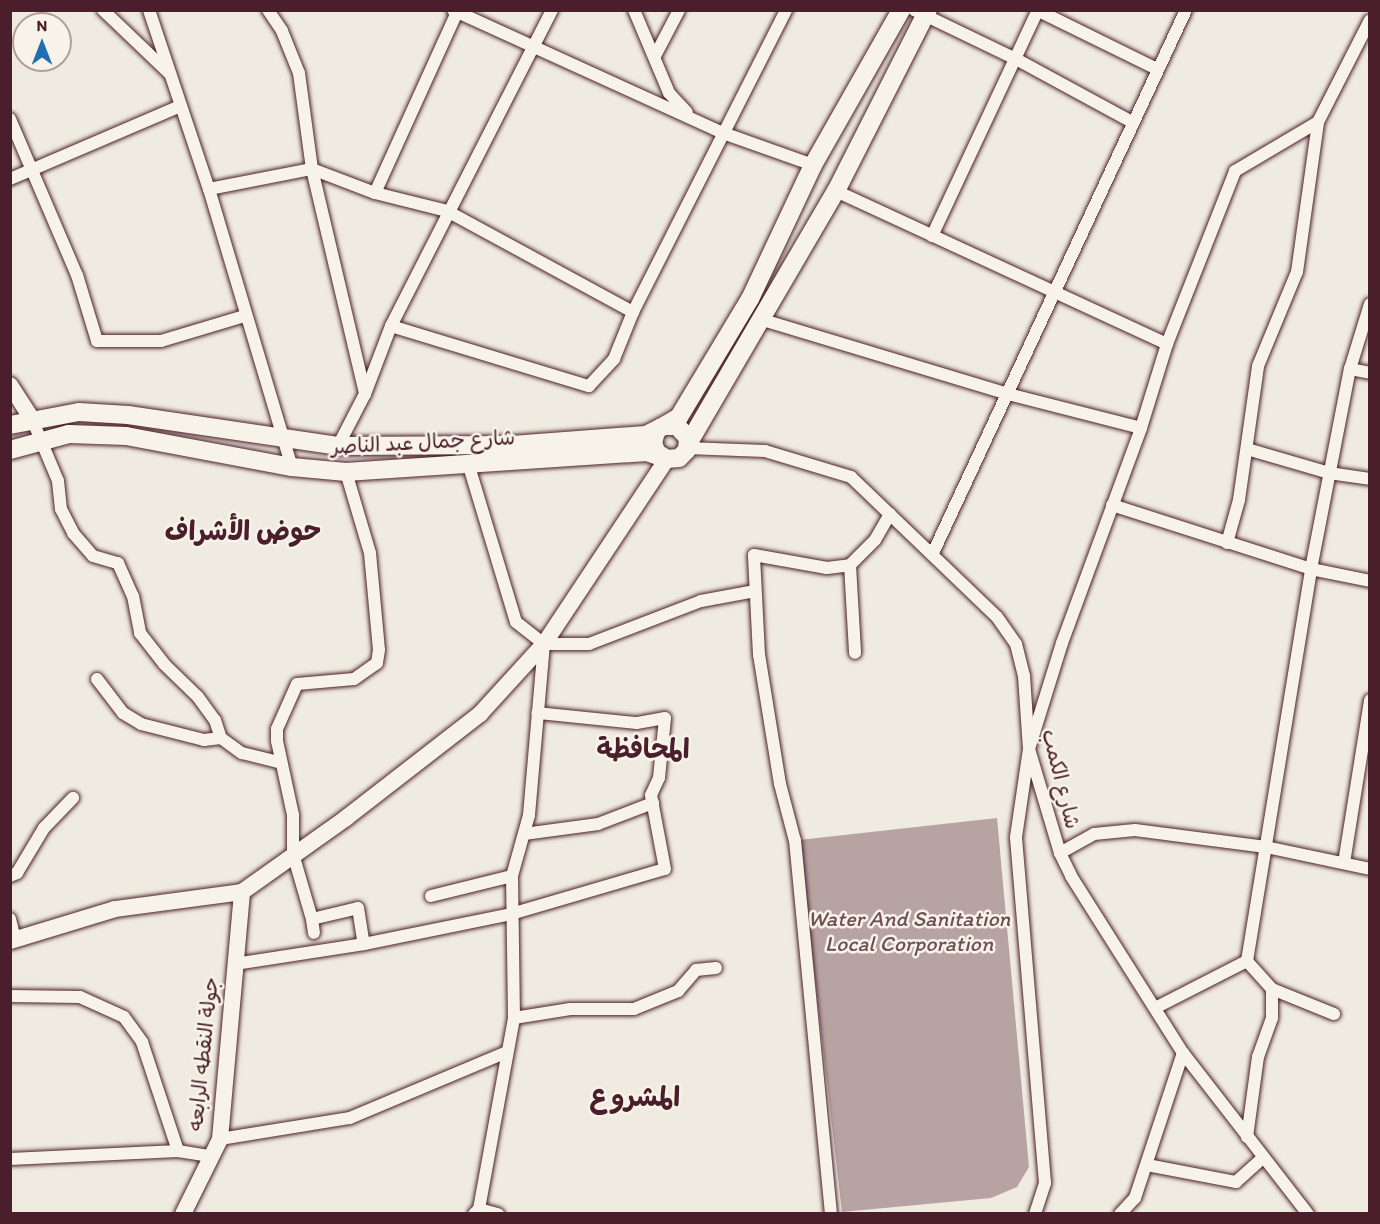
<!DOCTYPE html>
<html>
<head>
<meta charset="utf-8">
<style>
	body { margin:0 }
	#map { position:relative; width:1380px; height:1224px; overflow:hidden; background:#f0ebe0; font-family:Itim,"Playpen Sans Arabic",sans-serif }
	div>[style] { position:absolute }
	.water>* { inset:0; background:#b7a4a2 }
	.roads { filter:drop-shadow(0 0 2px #4a1f2b) drop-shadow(0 0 2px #4a1f2b) }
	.street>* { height:12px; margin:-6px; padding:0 6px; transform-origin:6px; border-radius:6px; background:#f7f3e8 }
	.secondary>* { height:16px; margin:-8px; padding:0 8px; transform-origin:8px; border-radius:8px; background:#f7f3e8 }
	.primary>* { height:18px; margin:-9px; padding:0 9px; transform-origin:9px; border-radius:9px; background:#f7f3e8 }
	span { translate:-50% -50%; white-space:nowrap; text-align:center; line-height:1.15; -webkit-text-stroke:5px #f7f3e8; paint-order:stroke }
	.street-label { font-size:21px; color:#4a1f2b }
	.water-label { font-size:22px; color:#704e55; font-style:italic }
	.district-label { font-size:27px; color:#4a1f2b; font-weight:700 }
	.frame { position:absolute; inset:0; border:12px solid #4a1f2b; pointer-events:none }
	.north { position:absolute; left:12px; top:12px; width:60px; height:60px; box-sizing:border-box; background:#f7f3e8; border:2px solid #b29e9c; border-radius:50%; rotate:0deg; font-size:16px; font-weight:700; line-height:24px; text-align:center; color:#4a1f2b }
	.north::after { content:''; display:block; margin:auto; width:21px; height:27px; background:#1f6fb2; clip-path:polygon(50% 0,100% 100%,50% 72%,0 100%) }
</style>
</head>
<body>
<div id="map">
	<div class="water">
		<div style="clip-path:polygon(997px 818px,1029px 1167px,1017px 1187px,991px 1198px,842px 1212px,799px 840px)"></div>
	</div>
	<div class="roads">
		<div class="street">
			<div style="left:103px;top:10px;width:93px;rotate:43.7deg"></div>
			<div style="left:149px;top:10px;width:189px;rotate:71.5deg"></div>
			<div style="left:209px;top:189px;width:290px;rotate:73.4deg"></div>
			<div style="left:268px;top:10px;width:25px;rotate:56deg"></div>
			<div style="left:282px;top:31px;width:45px;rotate:68deg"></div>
			<div style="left:299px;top:73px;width:97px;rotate:82.3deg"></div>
			<div style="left:312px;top:169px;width:231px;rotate:76.7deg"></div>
			<div style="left:453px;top:10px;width:297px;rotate:24.5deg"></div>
			<div style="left:723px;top:133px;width:96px;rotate:19.6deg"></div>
			<div style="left:634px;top:10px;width:90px;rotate:67.1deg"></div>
			<div style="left:669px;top:93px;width:26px;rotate:47deg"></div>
			<div style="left:914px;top:10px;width:113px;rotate:25.7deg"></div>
			<div style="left:1016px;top:59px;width:132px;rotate:28.5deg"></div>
			<div style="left:1037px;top:10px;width:134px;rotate:26.2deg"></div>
			<div style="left:655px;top:56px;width:52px;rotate:-62.4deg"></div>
			<div style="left:10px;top:119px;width:170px;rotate:66.8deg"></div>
			<div style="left:77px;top:275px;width:69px;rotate:73.1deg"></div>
			<div style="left:97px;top:341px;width:64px"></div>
			<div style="left:161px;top:341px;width:88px;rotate:-16.6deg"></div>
			<div style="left:10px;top:179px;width:185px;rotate:-23.2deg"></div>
			<div style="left:209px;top:189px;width:105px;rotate:-11deg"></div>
			<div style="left:312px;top:169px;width:67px;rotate:20.9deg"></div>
			<div style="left:375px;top:193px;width:74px;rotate:14deg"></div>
			<div style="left:447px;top:211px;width:212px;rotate:28.5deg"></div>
			<div style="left:836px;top:191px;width:365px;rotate:24.8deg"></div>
			<div style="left:375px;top:193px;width:199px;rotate:-65.6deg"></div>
			<div style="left:932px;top:236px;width:250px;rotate:-64.9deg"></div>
			<div style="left:763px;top:320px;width:256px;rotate:16.8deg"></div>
			<div style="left:1008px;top:394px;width:137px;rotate:14.3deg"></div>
			<div style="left:391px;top:326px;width:207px;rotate:16.9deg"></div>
			<div style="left:589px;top:386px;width:37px;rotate:-47deg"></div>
			<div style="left:614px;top:359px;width:51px;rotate:-68deg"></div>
			<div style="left:633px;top:312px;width:339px;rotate:-63.1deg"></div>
			<div style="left:1350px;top:369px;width:20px;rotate:11deg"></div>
			<div style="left:32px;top:419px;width:67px;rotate:67.2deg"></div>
			<div style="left:58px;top:481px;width:28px;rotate:84deg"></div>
			<div style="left:61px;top:509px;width:27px;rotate:63deg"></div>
			<div style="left:73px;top:533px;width:30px;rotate:49deg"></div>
			<div style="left:93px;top:556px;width:26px;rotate:16deg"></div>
			<div style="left:118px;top:563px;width:36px;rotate:66deg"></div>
			<div style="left:133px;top:596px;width:38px;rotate:79deg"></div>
			<div style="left:140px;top:633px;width:39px;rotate:52deg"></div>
			<div style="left:164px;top:664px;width:47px;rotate:44.1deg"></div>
			<div style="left:198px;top:697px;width:29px;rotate:54deg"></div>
			<div style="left:215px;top:720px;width:19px;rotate:72deg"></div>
			<div style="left:221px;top:738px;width:26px;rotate:36deg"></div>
			<div style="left:242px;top:753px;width:38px;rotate:14deg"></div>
			<div style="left:338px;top:446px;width:59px;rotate:-62.6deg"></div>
			<div style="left:365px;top:394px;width:73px;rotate:-69.1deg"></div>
			<div style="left:391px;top:326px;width:355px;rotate:-63deg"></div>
			<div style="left:687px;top:448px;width:78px;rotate:2.2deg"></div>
			<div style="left:765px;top:451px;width:90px;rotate:16.8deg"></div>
			<div style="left:851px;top:477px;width:202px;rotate:43.8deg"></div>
			<div style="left:997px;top:617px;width:33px;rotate:55deg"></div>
			<div style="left:1016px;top:644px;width:33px;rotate:76deg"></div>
			<div style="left:1024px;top:676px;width:73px;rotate:86.1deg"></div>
			<div style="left:1029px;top:749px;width:109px;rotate:73.4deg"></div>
			<div style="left:1060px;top:853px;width:25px;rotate:64deg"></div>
			<div style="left:1071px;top:876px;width:209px;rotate:57.7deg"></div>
			<div style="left:1183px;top:1053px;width:204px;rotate:52.2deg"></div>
			<div style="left:1247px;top:449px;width:85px;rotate:16.3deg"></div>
			<div style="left:1329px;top:473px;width:41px;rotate:8.3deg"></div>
			<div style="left:468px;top:463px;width:166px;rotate:73.2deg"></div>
			<div style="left:516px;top:622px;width:36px;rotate:38deg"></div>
			<div style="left:544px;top:644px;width:45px"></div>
			<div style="left:589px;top:644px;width:120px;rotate:-21deg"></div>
			<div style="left:701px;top:601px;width:55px;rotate:-10.5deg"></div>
			<div style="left:346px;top:472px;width:84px;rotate:73.5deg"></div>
			<div style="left:370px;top:553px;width:97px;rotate:84.7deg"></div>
			<div style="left:379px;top:650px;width:13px;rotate:99deg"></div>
			<div style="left:377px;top:663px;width:28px;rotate:145deg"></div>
			<div style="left:354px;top:679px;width:57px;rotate:175deg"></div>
			<div style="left:297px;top:684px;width:49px;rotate:114deg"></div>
			<div style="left:277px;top:729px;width:12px;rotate:90deg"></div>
			<div style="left:277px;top:741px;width:76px;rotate:77.8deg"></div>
			<div style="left:293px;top:815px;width:39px;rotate:90deg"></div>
			<div style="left:293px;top:854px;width:68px;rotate:73.7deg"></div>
			<div style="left:312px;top:919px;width:47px;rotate:-13.4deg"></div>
			<div style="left:358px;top:908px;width:36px;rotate:81deg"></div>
			<div style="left:1112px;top:505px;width:209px;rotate:17.8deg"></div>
			<div style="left:1311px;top:569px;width:60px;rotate:11.5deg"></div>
			<div style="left:1227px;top:543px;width:45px;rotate:-74.4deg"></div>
			<div style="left:1239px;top:500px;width:135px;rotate:-81.9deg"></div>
			<div style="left:1258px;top:366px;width:102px;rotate:-67.5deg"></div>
			<div style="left:1297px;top:272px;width:151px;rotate:-82deg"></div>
			<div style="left:1318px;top:122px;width:114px;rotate:-63deg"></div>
			<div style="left:933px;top:553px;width:599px;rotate:-65.02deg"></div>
			<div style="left:850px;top:565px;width:88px;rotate:86.7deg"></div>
			<div style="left:97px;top:679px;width:43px;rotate:52.6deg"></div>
			<div style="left:123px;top:713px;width:21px;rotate:31deg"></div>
			<div style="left:141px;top:724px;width:65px;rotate:14.3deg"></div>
			<div style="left:204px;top:740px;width:17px;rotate:-7deg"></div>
			<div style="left:524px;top:834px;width:75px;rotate:-7.7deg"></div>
			<div style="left:598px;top:824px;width:59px;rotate:-20.9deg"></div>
			<div style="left:1060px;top:853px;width:39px;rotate:-29deg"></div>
			<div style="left:1094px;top:834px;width:41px;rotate:-5.6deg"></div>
			<div style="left:1135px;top:830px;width:132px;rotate:7.4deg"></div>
			<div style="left:1266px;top:847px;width:106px;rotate:11.9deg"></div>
			<div style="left:1344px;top:863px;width:165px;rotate:-80.9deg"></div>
			<div style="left:10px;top:876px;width:8px;rotate:-23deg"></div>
			<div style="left:17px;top:873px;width:52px;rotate:-59deg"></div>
			<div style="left:44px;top:828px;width:42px;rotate:-46deg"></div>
			<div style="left:431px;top:896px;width:83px;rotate:-13.9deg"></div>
			<div style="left:10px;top:919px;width:21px;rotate:76deg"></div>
			<div style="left:312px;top:919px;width:14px;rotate:82deg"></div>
			<div style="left:235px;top:964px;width:131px;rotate:-8.8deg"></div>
			<div style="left:364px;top:944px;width:150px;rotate:-11.5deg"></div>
			<div style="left:511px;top:914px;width:160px;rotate:-16.3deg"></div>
			<div style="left:665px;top:869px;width:75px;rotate:-100.7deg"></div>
			<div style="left:651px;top:795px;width:19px;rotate:-65deg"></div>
			<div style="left:659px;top:778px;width:60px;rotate:-84.3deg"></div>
			<div style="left:665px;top:718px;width:29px;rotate:170deg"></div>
			<div style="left:636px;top:723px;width:99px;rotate:-174.2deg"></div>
			<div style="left:1272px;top:989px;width:67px;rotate:22deg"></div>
			<div style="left:10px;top:996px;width:70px;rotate:0.8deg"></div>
			<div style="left:80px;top:997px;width:48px;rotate:24.4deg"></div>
			<div style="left:124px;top:1017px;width:31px;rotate:54deg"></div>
			<div style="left:142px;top:1042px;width:115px;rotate:71.7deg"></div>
			<div style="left:1155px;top:1008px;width:103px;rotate:-27.1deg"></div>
			<div style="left:1247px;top:961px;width:397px;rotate:-80.7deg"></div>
			<div style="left:1311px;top:569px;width:204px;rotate:-79deg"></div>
			<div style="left:1350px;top:369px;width:68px;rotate:-72.9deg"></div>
			<div style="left:514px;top:1018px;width:57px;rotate:-9.1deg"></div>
			<div style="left:570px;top:1009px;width:64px"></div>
			<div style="left:634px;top:1009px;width:48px;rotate:-22.2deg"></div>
			<div style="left:678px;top:991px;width:28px;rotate:-49deg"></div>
			<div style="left:696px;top:970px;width:20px;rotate:-6deg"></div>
			<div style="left:1247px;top:1137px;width:81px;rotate:-82.2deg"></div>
			<div style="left:1258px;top:1057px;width:41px;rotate:-70.3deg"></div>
			<div style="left:1272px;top:1018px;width:29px;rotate:-90deg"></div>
			<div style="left:1272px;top:989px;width:38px;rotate:-132deg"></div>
			<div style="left:220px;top:1139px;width:132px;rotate:-9.2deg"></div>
			<div style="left:350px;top:1118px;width:170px;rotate:-22.8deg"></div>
			<div style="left:10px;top:1159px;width:168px;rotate:-2.7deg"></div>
			<div style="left:178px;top:1151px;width:31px;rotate:9deg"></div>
			<div style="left:1147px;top:1165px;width:91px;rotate:10.8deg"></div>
			<div style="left:1236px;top:1182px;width:36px;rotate:-42deg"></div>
			<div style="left:479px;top:1209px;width:20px;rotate:15deg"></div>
			<div style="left:474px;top:1214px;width:7px;rotate:-45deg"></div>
			<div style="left:479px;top:1209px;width:194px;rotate:-79.6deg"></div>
			<div style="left:514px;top:1018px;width:142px;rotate:-90.8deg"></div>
			<div style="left:512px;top:876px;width:63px;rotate:-74.4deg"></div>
			<div style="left:529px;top:815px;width:172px;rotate:-85deg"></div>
			<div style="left:831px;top:1214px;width:375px;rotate:-95.5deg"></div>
			<div style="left:795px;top:841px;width:59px;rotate:-104.7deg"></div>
			<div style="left:780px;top:784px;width:131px;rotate:-99.2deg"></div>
			<div style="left:759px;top:655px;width:100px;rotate:-92.9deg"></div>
			<div style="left:754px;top:555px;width:74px;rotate:10.1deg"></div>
			<div style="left:827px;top:568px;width:23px;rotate:-7deg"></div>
			<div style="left:850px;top:565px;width:35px;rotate:-45deg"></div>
			<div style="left:875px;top:540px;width:30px;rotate:-60deg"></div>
			<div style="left:1035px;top:1214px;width:33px;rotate:-72deg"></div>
			<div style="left:1045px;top:1183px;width:347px;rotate:-94.8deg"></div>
			<div style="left:1016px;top:837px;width:89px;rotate:-81.6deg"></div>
			<div style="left:1029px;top:749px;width:111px;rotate:-72.7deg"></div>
			<div style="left:1062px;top:643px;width:229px;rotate:-69.8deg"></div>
			<div style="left:1141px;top:428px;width:88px;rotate:-72.8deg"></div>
			<div style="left:1167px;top:344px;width:186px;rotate:-68.5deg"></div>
			<div style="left:1235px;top:171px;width:96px;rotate:-30.6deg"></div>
			<div style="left:1120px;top:1214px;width:22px;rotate:-47deg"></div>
			<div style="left:1135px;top:1198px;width:153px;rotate:-71.7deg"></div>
		</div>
		<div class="secondary">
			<div style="left:10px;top:385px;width:40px;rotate:57.1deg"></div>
			<div style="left:10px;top:941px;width:110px;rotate:-16.9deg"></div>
			<div style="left:115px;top:909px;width:128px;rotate:-7.6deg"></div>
			<div style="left:242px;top:892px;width:128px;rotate:-35.4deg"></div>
			<div style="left:346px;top:818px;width:170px;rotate:-37.8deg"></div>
			<div style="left:480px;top:714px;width:95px;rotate:-47.6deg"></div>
			<div style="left:544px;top:644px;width:222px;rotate:-56.4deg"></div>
			<div style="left:183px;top:1214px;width:84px;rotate:-63.7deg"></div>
			<div style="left:220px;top:1139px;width:248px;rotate:-84.9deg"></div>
		</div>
		<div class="primary">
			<div style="left:10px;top:425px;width:70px;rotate:-10.7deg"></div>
			<div style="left:79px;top:412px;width:49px;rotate:3.5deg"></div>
			<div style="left:128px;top:415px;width:212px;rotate:8.4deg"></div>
			<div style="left:338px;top:446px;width:174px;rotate:-0.3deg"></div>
			<div style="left:512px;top:445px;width:134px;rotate:-4.3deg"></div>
			<div style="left:646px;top:435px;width:16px;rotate:-27deg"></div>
			<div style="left:665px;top:426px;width:12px"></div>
			<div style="left:677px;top:426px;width:16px;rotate:47deg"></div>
			<div style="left:688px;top:438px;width:12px;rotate:95deg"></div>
			<div style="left:687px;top:450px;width:11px;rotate:135deg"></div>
			<div style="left:679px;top:458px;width:12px;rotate:175deg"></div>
			<div style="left:667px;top:459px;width:12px;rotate:-149deg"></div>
			<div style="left:657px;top:453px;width:11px;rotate:-112deg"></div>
			<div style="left:653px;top:443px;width:11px;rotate:-75deg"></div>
			<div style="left:656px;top:432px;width:6px;rotate:-45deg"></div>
			<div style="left:660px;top:428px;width:22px;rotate:-30deg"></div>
			<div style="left:679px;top:417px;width:138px;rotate:-59deg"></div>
			<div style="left:750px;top:299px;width:148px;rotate:-64.8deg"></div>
			<div style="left:813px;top:165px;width:178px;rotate:-60.4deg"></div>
			<div style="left:688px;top:444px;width:293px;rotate:-59.7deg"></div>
			<div style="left:836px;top:191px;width:203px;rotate:-63.1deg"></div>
			<div style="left:10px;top:450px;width:61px;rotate:-15.2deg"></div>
			<div style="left:69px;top:434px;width:57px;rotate:2deg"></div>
			<div style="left:126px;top:436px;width:169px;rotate:10.6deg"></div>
			<div style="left:292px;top:467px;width:54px;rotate:5.3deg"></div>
			<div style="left:346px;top:472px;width:302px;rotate:-3.8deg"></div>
			<div style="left:647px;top:452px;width:15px;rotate:20deg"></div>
		</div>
	</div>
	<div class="street-label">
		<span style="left:423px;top:442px;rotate:-3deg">شارع جمال عبد الناصر</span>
		<span style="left:1061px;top:779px;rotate:76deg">شارع الكمب</span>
		<span style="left:203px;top:1054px;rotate:-84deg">جولة النقطه الرابعه</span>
	</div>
	<div class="water-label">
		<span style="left:909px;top:931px">Water And Sanitation<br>Local Corporation</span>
	</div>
	<div class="district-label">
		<span style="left:243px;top:531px">حوض الأشراف</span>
		<span style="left:643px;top:749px">المحافظة</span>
		<span style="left:635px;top:1097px">المشروع</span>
	</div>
	<div class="frame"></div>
	<div class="north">N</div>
</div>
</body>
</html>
